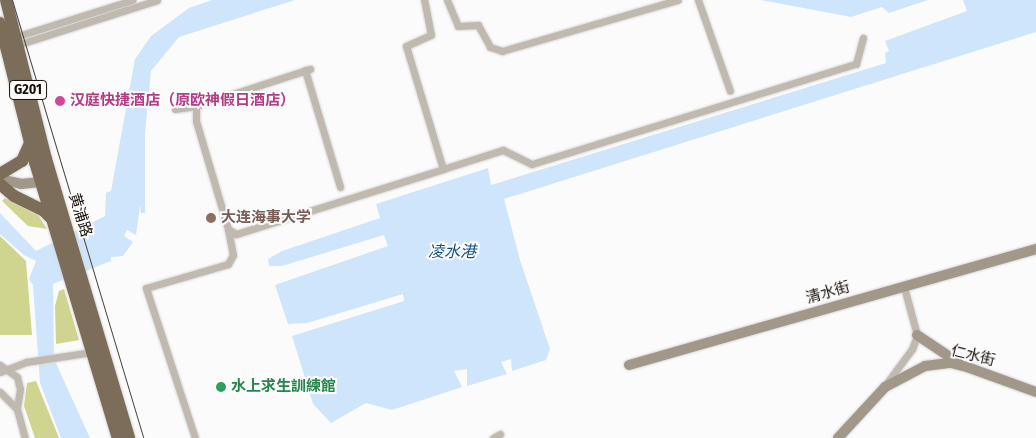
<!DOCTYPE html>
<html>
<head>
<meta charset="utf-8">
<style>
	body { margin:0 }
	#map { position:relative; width:1036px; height:438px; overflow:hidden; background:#fbfbfb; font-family:"Fira Sans Condensed","Noto Sans SC",sans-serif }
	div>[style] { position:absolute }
	.green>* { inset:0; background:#cfd48f }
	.water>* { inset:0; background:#cee5fb }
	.roads { filter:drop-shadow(0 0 1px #d7d5d5) drop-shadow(0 0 1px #d7d5d5) }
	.street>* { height:7px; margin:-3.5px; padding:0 3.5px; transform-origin:3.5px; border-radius:3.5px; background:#c0b9af }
	.secondary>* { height:10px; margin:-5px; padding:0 5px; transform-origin:5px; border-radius:5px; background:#a2988a }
	.highway>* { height:12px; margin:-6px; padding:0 6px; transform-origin:6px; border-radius:6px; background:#7b6d59 }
	.tram>* { height:1px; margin:-0.5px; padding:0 0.5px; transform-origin:0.5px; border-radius:0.5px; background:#4d4642 }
	.dots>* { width:14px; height:14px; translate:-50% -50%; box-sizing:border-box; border:2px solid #fbfbfb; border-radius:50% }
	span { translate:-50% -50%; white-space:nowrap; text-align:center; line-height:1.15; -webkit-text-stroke:4px #fbfbfb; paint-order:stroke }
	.shield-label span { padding:1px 4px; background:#fbfbfb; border:1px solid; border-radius:4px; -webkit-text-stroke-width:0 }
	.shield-label { font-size:14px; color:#19100b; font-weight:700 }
	.hotel-label { font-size:15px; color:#b23c85; font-weight:700 }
	.left { translate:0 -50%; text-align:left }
	.street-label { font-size:15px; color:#19100b }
	.education-label { font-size:15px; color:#785e54; font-weight:700 }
	.leisure-label { font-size:15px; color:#27864d; font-weight:700 }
	.water-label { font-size:16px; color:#115181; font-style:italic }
</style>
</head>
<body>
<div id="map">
	<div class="green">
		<div style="clip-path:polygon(5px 198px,37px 213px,47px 229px,28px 226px,2px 201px)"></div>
		<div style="clip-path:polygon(0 236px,26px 261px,32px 335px,0 335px)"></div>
		<div style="clip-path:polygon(64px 289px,79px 340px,56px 344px,55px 306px,59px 291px)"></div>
		<div style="clip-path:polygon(36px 381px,59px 438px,35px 438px,24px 406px,27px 383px)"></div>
	</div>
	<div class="water">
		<div style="clip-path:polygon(212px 0,295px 0,179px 37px,151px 71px,145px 134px,145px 213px,141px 213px,140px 205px,136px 235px,127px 230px,124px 236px,133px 242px,123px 256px,111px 257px,111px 261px,53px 284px,54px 359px,90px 438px,61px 438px,40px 383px,33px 285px,29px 279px,36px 261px,24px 255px,0 234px,0 213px,36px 251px,105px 216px,106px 193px,111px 191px,135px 59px,151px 36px,189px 8px)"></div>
		<div style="clip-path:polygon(761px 0,928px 0,889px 13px,882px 7px,851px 17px)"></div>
		<div style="clip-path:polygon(963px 0,1036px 0,1036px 32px,504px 199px,520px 260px,550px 349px,546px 360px,512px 371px,511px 359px,501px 362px,507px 374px,467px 386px,467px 369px,454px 371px,462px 387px,392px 410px,366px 403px,331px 423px,313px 404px,292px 336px,404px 301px,403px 294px,307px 323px,288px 324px,275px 285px,388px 246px,384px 235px,282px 266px,269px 266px,268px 259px,282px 251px,380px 218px,376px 204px,488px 168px,491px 185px,886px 63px,885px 53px,889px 51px,885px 41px,967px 11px)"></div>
	</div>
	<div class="roads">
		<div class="street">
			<div style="left:447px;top:0;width:28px;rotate:67deg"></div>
			<div style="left:458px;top:26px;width:20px;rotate:-3deg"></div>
			<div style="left:478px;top:25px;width:25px;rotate:61deg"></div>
			<div style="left:490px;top:47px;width:13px;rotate:18deg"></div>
			<div style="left:502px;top:51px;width:183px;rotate:-16.2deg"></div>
			<div style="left:698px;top:0;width:96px;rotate:70.6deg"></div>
			<div style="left:15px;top:37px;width:123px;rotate:-17.5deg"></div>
			<div style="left:17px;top:45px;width:147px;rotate:-17.8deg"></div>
			<div style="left:305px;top:70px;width:122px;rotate:73.3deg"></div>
			<div style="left:196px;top:106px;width:15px;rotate:90deg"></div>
			<div style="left:196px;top:121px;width:113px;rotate:73.5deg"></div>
			<div style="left:228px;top:229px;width:9px;rotate:32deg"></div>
			<div style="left:236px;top:234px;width:217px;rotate:-17.4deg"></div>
			<div style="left:443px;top:169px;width:128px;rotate:-106.7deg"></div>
			<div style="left:406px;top:46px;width:27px;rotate:-24deg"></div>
			<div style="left:431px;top:35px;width:36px;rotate:-101deg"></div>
			<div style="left:175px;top:109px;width:21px;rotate:-8deg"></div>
			<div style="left:196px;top:106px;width:120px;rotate:-18deg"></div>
			<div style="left:443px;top:169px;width:63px;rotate:-17.6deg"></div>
			<div style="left:503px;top:150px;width:32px;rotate:26deg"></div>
			<div style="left:532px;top:164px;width:339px;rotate:-17.2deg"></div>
			<div style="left:856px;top:64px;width:27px;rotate:-75deg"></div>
			<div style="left:0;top:365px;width:21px;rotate:35deg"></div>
			<div style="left:17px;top:377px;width:12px;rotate:76deg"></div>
			<div style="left:20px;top:389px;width:20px;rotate:99deg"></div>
			<div style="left:0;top:372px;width:28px;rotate:-21deg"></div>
			<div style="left:26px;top:362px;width:67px;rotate:-8.6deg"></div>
			<div style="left:886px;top:384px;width:44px;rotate:-53.4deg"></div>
			<div style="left:912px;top:349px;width:15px;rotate:-70deg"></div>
			<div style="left:917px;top:335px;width:50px;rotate:-105.2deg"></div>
			<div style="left:0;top:392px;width:24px;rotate:45deg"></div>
			<div style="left:17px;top:409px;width:30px;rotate:75deg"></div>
			<div style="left:195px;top:438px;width:158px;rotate:-108.1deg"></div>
			<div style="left:146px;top:288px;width:85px;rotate:-16.3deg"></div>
			<div style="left:228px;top:264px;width:10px;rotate:-61deg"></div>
			<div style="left:233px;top:255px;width:26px;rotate:-101deg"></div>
			<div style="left:493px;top:438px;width:8px;rotate:-30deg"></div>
		</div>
		<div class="secondary">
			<div style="left:0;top:179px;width:22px;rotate:13deg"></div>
			<div style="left:21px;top:184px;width:27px;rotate:-6deg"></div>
			<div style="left:917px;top:335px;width:50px;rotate:33.7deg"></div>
			<div style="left:629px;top:365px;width:423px;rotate:-15.9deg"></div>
			<div style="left:838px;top:438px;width:69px;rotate:-47.3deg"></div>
			<div style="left:885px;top:387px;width:45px;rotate:-27.7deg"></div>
			<div style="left:925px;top:366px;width:26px;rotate:-7deg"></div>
			<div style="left:951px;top:363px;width:16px;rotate:14deg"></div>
			<div style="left:967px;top:367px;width:73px;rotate:19.9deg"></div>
		</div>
		<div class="highway">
			<div style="left:6px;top:0;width:164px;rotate:75.9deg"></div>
			<div style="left:46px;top:159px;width:291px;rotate:73.4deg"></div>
			<div style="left:0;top:23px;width:143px;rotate:75.9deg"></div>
			<div style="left:35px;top:162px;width:288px;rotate:73.3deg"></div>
			<div style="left:0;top:174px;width:26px;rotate:-31deg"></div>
			<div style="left:22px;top:161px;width:20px;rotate:-66deg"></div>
			<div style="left:0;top:184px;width:18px;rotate:41deg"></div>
			<div style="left:14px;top:196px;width:32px;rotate:26deg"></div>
			<div style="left:43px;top:210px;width:11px;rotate:45deg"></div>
		</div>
	</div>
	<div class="tram">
		<div style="left:12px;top:0;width:457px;rotate:73.3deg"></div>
	</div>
	<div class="dots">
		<div style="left:60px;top:101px;background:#d1479c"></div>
		<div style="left:211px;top:218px;background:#8d6e63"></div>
		<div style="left:221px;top:387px;background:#2e9e5b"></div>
	</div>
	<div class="shield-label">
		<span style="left:28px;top:90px">G201</span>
	</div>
	<div class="hotel-label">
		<span class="left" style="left:70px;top:101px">汉庭快捷酒店（原欧神假日酒店）</span>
	</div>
	<div class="street-label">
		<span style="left:80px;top:215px;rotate:73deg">黄浦路</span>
		<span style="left:828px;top:293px;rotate:-16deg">清水街</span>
		<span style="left:973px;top:356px;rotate:14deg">仁水街</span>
	</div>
	<div class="education-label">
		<span class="left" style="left:221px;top:218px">大连海事大学</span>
	</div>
	<div class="leisure-label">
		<span class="left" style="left:231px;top:387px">水上求生訓練館</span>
	</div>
	<div class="water-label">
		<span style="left:452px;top:252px">凌水港</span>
	</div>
</div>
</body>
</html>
